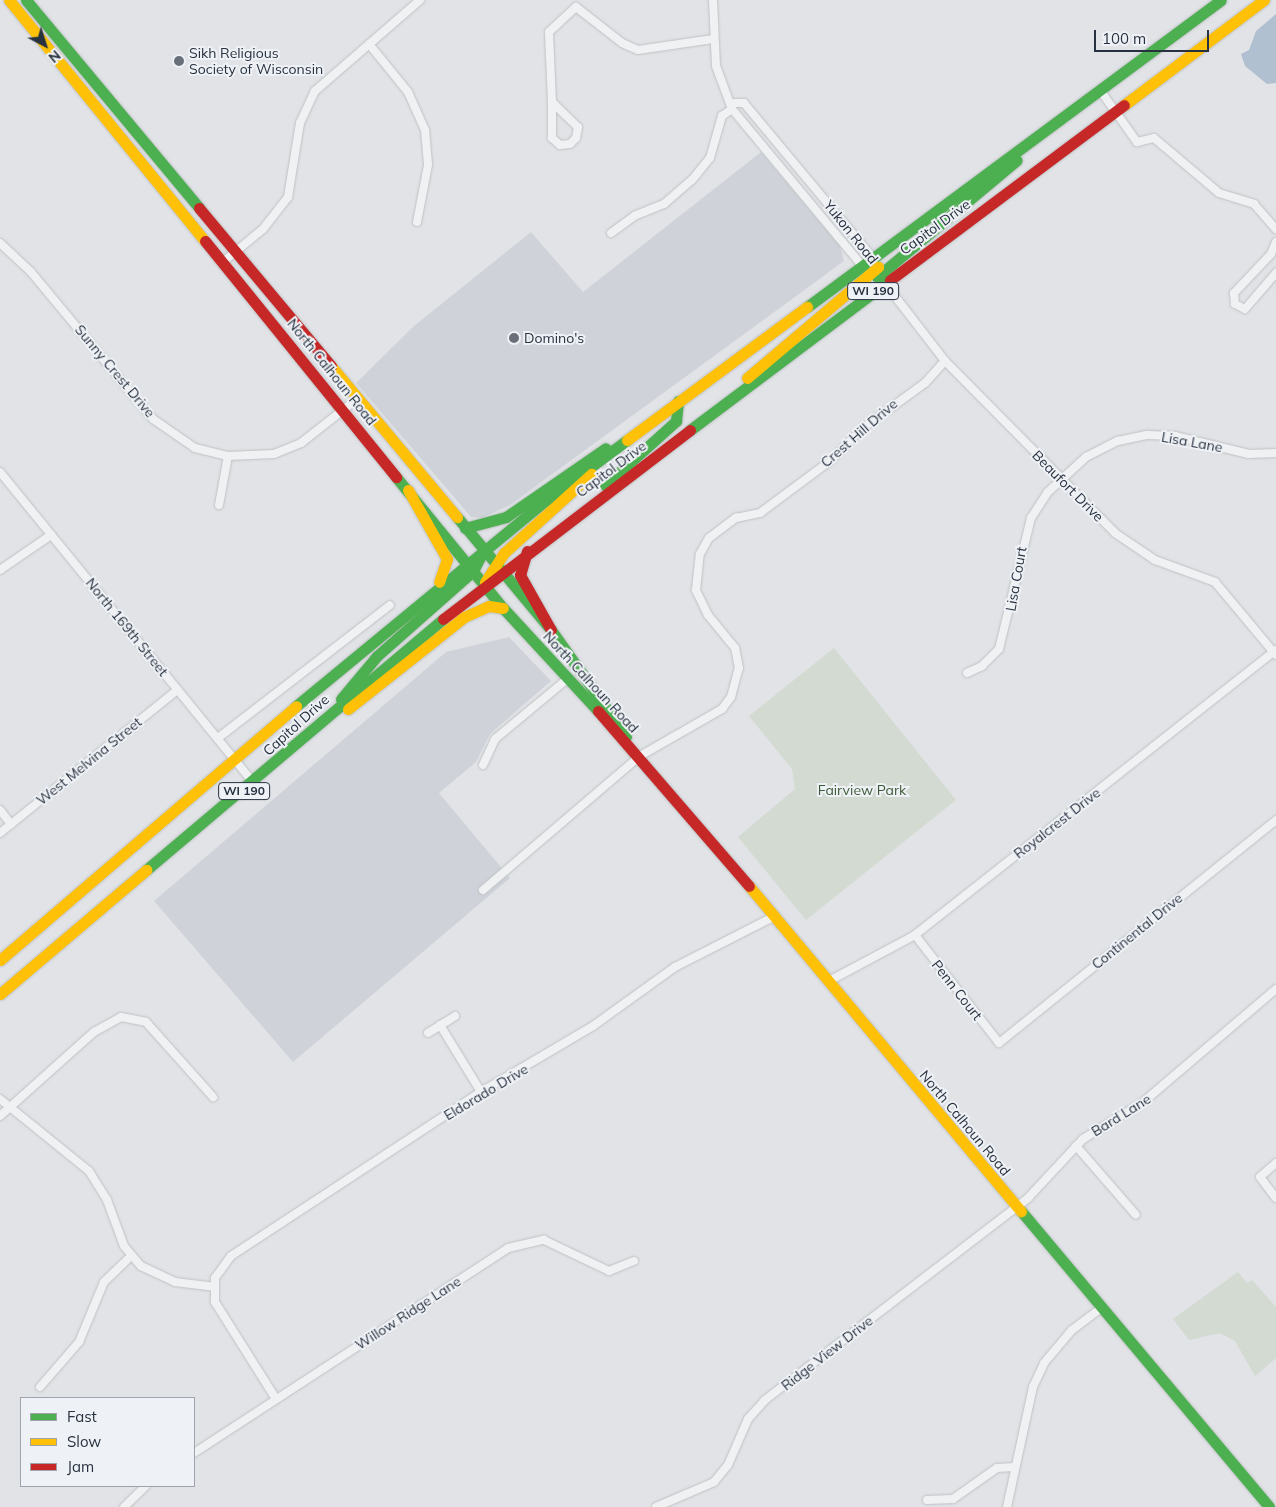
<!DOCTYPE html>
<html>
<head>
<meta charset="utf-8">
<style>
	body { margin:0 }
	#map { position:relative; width:1276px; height:1507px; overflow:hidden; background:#e1e3e6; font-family:Mulish,sans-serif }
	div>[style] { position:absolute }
	.built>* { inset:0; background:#cfd3d9 }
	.green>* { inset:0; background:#d2dad1 }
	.water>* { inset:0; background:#b0c0d0 }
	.roads { filter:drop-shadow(0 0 1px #bfc1c4) drop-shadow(0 0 1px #bfc1c4) }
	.street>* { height:8px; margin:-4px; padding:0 4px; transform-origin:4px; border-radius:4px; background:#f0f1f2 }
	.fast>* { height:11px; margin:-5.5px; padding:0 5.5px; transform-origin:5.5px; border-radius:5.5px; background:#4caf50 }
	.slow>* { height:11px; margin:-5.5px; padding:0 5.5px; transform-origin:5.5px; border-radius:5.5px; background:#ffc107 }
	.jam>* { height:11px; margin:-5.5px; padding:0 5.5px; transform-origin:5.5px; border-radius:5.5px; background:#c62828 }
	.dots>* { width:14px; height:14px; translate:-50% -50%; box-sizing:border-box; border:2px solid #eef1f5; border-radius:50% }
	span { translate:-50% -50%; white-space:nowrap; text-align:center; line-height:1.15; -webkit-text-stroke:4px #eef1f5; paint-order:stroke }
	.shield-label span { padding:1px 4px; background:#eef1f5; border:1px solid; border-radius:4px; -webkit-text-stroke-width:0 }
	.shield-label { font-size:12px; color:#28313f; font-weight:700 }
	.poi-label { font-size:14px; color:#28313f }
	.left { translate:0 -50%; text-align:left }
	.street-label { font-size:14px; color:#28313f }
	.park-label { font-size:14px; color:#3d5a36 }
	.legend { position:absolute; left:20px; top:1397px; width:175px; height:90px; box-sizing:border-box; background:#eef1f5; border:1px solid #9fa4ac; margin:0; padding:6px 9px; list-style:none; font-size:15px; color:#28313f }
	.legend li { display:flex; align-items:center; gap:10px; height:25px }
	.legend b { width:25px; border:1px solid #9fa4ac }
	.north { position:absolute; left:20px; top:20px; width:50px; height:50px; -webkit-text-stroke:4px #eef1f5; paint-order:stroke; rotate:140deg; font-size:14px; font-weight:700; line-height:20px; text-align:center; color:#28313f }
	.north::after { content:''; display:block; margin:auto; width:18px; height:22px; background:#28313f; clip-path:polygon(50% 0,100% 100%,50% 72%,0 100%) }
	.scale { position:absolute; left:1094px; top:30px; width:115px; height:22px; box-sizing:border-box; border:2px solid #28313f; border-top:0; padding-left:6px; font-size:15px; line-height:18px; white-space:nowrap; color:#28313f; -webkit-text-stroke:4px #eef1f5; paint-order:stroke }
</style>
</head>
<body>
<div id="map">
	<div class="built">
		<div style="clip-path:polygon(761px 152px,840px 246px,844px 261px,510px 505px,482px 518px,471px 517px,356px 383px,414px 326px,531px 232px,583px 292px)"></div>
		<div style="clip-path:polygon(509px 637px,551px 681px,490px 734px,476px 762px,439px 793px,510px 878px,293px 1062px,154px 901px,446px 652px)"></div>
	</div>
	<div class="green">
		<div style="clip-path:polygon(834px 648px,956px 800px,806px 920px,738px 837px,795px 789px,792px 769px,749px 716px)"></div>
		<div style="clip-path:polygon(1238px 1272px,1247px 1283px,1252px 1280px,1276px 1307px,1276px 1358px,1255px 1376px,1235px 1341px,1220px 1333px,1189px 1340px,1173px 1319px)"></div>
	</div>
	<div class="water">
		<div style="clip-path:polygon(1276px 14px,1276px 83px,1267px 84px,1245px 66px,1241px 54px,1249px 50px,1256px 31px)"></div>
	</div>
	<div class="roads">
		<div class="street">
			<div style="left:713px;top:0;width:66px;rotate:87.4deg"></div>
			<div style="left:716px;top:66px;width:46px;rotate:69.6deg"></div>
			<div style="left:732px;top:109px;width:207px;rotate:50.3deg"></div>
			<div style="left:576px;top:7px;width:58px;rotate:38deg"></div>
			<div style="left:622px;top:43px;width:17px;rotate:24deg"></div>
			<div style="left:638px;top:50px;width:76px;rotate:-8.3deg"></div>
			<div style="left:369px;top:44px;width:62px;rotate:50.9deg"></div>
			<div style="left:408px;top:92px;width:42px;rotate:65.9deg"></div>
			<div style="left:425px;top:130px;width:35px;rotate:85deg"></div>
			<div style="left:428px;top:165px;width:58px;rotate:100.9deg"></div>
			<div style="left:1100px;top:90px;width:64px;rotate:54.6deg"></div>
			<div style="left:1137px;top:142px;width:17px;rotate:-13deg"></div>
			<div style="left:1154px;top:138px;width:85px;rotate:40.2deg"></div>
			<div style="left:1219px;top:193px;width:37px;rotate:17deg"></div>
			<div style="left:1254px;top:204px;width:33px;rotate:49deg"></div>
			<div style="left:552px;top:102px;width:36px;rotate:44deg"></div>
			<div style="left:578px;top:127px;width:11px;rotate:100deg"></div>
			<div style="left:576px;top:138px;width:8px;rotate:135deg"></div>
			<div style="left:570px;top:144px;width:10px;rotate:174deg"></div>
			<div style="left:560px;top:145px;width:11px;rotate:-139deg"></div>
			<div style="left:552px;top:138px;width:36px;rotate:-90deg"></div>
			<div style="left:552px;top:102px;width:70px;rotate:-92.5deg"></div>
			<div style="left:549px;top:32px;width:37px;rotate:-43deg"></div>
			<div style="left:732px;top:103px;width:12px"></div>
			<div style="left:744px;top:103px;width:204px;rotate:50.2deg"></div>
			<div style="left:611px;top:233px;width:29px;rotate:-36deg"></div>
			<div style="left:634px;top:216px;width:32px;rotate:-22deg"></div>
			<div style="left:664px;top:204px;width:37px;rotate:-41deg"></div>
			<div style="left:692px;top:180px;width:28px;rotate:-51deg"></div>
			<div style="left:710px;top:158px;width:44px;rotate:-74.1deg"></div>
			<div style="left:722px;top:116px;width:12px;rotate:-35deg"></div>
			<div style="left:1276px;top:242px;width:13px;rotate:113deg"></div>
			<div style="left:1271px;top:254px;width:54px;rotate:133.5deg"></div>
			<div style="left:1234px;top:293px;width:11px;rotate:85deg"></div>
			<div style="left:1235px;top:304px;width:11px;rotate:27deg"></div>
			<div style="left:1245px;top:309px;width:48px;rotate:-49.3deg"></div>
			<div style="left:0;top:243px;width:42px;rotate:43.1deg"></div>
			<div style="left:31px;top:272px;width:191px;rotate:50.3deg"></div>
			<div style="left:153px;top:419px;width:51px;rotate:34.6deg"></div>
			<div style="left:195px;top:448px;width:34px;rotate:14deg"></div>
			<div style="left:228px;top:456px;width:46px;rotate:-2.5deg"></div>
			<div style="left:274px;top:454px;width:29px;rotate:-22deg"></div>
			<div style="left:301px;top:443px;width:71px;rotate:-38.2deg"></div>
			<div style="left:223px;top:262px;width:52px;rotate:-39.5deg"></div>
			<div style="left:263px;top:229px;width:41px;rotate:-52deg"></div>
			<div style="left:288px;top:197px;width:75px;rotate:-80.8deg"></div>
			<div style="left:300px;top:123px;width:35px;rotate:-65deg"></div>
			<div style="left:315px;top:91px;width:139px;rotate:-40.9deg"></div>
			<div style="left:884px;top:282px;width:100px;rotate:52.3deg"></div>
			<div style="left:945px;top:361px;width:242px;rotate:45.3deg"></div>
			<div style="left:1115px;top:533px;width:48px;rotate:34deg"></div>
			<div style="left:1155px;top:560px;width:64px;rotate:20.1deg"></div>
			<div style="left:1215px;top:582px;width:95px;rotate:50.1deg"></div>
			<div style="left:0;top:472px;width:400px;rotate:50.8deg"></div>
			<div style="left:219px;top:505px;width:50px;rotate:-79.6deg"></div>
			<div style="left:0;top:570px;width:62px;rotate:-34.5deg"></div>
			<div style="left:967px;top:673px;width:17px;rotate:-25deg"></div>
			<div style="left:982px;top:666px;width:24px;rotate:-45deg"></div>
			<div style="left:999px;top:649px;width:135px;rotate:-76.3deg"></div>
			<div style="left:1031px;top:518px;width:31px;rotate:-57deg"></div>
			<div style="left:1048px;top:492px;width:52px;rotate:-42.6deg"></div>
			<div style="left:1086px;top:457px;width:36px;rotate:-27deg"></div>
			<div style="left:1118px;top:441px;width:30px;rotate:-12deg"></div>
			<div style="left:1147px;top:435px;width:28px;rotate:2deg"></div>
			<div style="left:1175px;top:436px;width:76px;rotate:13.7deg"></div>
			<div style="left:1249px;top:454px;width:27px;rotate:-2deg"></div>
			<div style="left:218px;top:738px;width:217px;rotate:-37.7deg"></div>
			<div style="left:483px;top:765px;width:29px;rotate:-65deg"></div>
			<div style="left:495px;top:739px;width:92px;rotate:-39.7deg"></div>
			<div style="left:0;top:810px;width:18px;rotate:52deg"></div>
			<div style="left:0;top:833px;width:228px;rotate:-38.9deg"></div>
			<div style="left:483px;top:890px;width:206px;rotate:-40.5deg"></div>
			<div style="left:640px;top:756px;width:95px;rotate:-29.8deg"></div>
			<div style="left:722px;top:709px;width:15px;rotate:-53deg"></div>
			<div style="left:731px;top:697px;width:30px;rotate:-75deg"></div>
			<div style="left:739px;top:668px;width:20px;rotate:-101deg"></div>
			<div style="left:735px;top:648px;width:43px;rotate:-129.3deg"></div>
			<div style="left:708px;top:615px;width:28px;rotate:-116deg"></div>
			<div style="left:696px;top:590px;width:36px;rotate:-84deg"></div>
			<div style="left:700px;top:554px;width:18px;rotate:-61deg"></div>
			<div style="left:709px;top:538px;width:34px;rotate:-37deg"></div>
			<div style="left:736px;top:518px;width:25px;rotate:-12deg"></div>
			<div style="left:760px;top:513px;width:87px;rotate:-36.6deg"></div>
			<div style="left:830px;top:461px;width:47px;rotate:-45deg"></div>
			<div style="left:863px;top:428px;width:77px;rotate:-36deg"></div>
			<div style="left:925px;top:383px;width:30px;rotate:-48deg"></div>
			<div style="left:915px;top:935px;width:137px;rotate:52.1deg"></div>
			<div style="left:999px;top:1043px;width:356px;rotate:-38.8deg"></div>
			<div style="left:829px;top:981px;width:98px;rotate:-28.1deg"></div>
			<div style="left:915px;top:935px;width:460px;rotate:-38.3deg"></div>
			<div style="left:440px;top:1025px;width:79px;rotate:58.5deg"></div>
			<div style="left:428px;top:1033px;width:32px;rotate:-32deg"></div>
			<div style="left:0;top:1099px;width:114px;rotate:39deg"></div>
			<div style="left:89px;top:1171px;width:34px;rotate:58deg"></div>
			<div style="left:107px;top:1200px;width:49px;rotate:69.7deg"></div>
			<div style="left:124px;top:1246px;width:26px;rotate:50deg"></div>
			<div style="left:141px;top:1266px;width:38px;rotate:25deg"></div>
			<div style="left:175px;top:1282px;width:39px;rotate:7deg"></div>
			<div style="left:0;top:1116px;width:126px;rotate:-41.8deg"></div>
			<div style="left:94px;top:1032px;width:31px;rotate:-29deg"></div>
			<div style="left:121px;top:1017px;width:25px;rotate:11deg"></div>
			<div style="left:146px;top:1022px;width:101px;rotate:48.2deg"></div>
			<div style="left:1076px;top:1146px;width:91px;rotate:49deg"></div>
			<div style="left:1276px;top:1163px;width:21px;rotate:139deg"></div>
			<div style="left:1260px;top:1177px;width:26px;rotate:53deg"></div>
			<div style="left:40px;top:1387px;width:60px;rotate:-49.1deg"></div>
			<div style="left:79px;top:1342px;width:65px;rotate:-67.4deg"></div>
			<div style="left:104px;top:1282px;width:37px;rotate:-44deg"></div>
			<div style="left:276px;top:1399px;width:115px;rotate:-122.2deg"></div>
			<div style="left:215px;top:1302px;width:24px;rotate:-90deg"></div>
			<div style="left:215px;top:1278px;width:27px;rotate:-54deg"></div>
			<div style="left:231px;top:1256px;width:299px;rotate:-33.3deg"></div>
			<div style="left:481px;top:1092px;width:130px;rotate:-30.5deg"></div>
			<div style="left:593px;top:1026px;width:101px;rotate:-35.7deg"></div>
			<div style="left:675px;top:967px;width:112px;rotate:-27deg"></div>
			<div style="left:194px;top:1453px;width:375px;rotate:-33.1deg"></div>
			<div style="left:508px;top:1248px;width:37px;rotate:-13deg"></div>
			<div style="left:544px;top:1240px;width:72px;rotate:25.5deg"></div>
			<div style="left:609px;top:1271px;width:27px;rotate:-22deg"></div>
			<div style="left:927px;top:1500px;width:26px;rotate:-2deg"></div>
			<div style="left:953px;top:1499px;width:54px;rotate:-35.2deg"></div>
			<div style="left:997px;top:1468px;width:17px;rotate:-3deg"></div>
			<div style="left:124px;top:1507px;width:30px;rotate:-44deg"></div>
			<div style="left:656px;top:1507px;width:63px;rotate:-23.3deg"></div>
			<div style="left:714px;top:1482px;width:22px;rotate:-51deg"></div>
			<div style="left:728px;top:1465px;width:50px;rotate:-66.5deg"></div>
			<div style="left:748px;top:1419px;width:25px;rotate:-48deg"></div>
			<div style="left:765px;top:1400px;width:332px;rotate:-37.5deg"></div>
			<div style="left:1028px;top:1198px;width:81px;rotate:-47deg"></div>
			<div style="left:1083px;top:1139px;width:69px;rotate:-31.4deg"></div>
			<div style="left:1142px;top:1103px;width:176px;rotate:-40.4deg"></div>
			<div style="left:1007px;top:1507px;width:123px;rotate:-77.8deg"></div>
			<div style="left:1033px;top:1387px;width:26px;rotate:-65deg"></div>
			<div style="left:1044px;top:1363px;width:43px;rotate:-49.7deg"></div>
			<div style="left:1072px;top:1330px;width:36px;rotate:-37deg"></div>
		</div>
		<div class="fast">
			<div style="left:26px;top:0;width:271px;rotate:50.2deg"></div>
			<div style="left:877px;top:277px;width:182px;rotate:-39.9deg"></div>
			<div style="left:807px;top:307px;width:515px;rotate:-36.56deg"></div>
			<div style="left:690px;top:430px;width:250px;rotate:-36.9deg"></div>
			<div style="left:396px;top:477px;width:169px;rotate:50.8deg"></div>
			<div style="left:503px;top:608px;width:140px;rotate:47.3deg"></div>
			<div style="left:605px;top:485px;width:96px;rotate:-42deg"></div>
			<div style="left:676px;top:421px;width:20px;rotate:-84deg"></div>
			<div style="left:457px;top:517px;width:147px;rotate:50.2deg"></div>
			<div style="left:551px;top:630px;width:130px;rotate:54.7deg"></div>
			<div style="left:465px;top:528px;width:42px;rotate:-15deg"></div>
			<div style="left:506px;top:517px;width:121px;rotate:-34.6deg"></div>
			<div style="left:341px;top:699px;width:56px;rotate:-50.1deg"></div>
			<div style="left:377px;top:656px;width:128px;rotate:-41.5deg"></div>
			<div style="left:473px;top:571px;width:18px;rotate:-63deg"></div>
			<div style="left:296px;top:706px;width:324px;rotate:-39.5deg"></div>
			<div style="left:546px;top:500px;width:101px;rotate:-36.5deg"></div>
			<div style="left:146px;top:870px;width:389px;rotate:-40.2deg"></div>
			<div style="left:1021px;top:1211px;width:386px;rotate:50deg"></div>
		</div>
		<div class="slow">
			<div style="left:9px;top:0;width:311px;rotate:50.9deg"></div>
			<div style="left:1124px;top:105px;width:175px;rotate:-36.9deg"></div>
			<div style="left:331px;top:366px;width:197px;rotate:50.2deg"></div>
			<div style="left:747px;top:378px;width:172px;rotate:-40.3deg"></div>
			<div style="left:627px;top:440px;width:224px;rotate:-36.5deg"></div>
			<div style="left:408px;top:490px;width:79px;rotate:60.5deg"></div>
			<div style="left:447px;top:559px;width:24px;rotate:109deg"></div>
			<div style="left:485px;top:582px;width:35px;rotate:-57deg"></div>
			<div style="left:504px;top:553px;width:118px;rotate:-42.2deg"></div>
			<div style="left:348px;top:709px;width:148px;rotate:-38.4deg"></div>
			<div style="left:464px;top:617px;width:27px;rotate:-24deg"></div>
			<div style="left:489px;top:606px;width:14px;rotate:8deg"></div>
			<div style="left:749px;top:886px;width:424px;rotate:50.1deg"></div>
			<div style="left:0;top:960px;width:390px;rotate:-40.6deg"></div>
			<div style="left:0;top:994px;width:192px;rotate:-40.3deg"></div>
		</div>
		<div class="jam">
			<div style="left:199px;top:208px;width:206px;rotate:50.1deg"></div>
			<div style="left:205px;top:241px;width:304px;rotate:51deg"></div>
			<div style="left:890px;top:280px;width:292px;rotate:-36.8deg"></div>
			<div style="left:527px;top:551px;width:25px;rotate:106deg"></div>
			<div style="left:520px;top:575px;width:63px;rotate:60.6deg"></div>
			<div style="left:443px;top:619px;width:311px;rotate:-37.4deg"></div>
			<div style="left:598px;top:711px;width:231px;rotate:49.2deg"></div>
		</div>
	</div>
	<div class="dots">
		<div style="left:179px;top:61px;background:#696f79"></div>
		<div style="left:514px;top:338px;background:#696f79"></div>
	</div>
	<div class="shield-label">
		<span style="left:873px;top:291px">WI 190</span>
		<span style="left:244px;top:791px">WI 190</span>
	</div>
	<div class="poi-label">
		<span class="left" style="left:189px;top:61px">Sikh Religious<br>Society of Wisconsin</span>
		<span class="left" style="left:524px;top:338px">Domino's</span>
	</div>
	<div class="street-label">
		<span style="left:935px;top:227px;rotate:-36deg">Capitol Drive</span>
		<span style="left:851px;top:232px;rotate:51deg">Yukon Road</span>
		<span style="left:115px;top:371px;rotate:50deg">Sunny Crest Drive</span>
		<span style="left:332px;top:372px;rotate:51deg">North Calhoun Road</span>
		<span style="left:859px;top:433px;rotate:-41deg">Crest Hill Drive</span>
		<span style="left:1192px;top:442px;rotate:10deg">Lisa Lane</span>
		<span style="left:611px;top:469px;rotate:-37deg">Capitol Drive</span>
		<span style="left:1068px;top:486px;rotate:45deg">Beaufort Drive</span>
		<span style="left:1016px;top:579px;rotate:-80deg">Lisa Court</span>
		<span style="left:127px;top:627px;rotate:51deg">North 169th Street</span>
		<span style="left:591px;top:682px;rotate:47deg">North Calhoun Road</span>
		<span style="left:296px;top:725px;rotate:-42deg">Capitol Drive</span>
		<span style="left:89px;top:761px;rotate:-39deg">West Melvina Street</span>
		<span style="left:1057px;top:823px;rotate:-38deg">Royalcrest Drive</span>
		<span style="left:1137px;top:931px;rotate:-39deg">Continental Drive</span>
		<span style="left:957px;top:990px;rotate:52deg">Penn Court</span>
		<span style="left:486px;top:1092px;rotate:-31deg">Eldorado Drive</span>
		<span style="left:1121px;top:1115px;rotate:-32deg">Bard Lane</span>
		<span style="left:965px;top:1123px;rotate:50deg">North Calhoun Road</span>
		<span style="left:408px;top:1313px;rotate:-33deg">Willow Ridge Lane</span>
		<span style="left:827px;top:1353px;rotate:-38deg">Ridge View Drive</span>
	</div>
	<div class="park-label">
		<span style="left:862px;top:790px">Fairview Park</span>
	</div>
	<ul class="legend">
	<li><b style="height:6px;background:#4caf50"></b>Fast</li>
	<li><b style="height:6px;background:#ffc107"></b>Slow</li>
	<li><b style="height:6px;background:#c62828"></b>Jam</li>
	</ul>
	<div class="north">N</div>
	<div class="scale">100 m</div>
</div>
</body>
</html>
